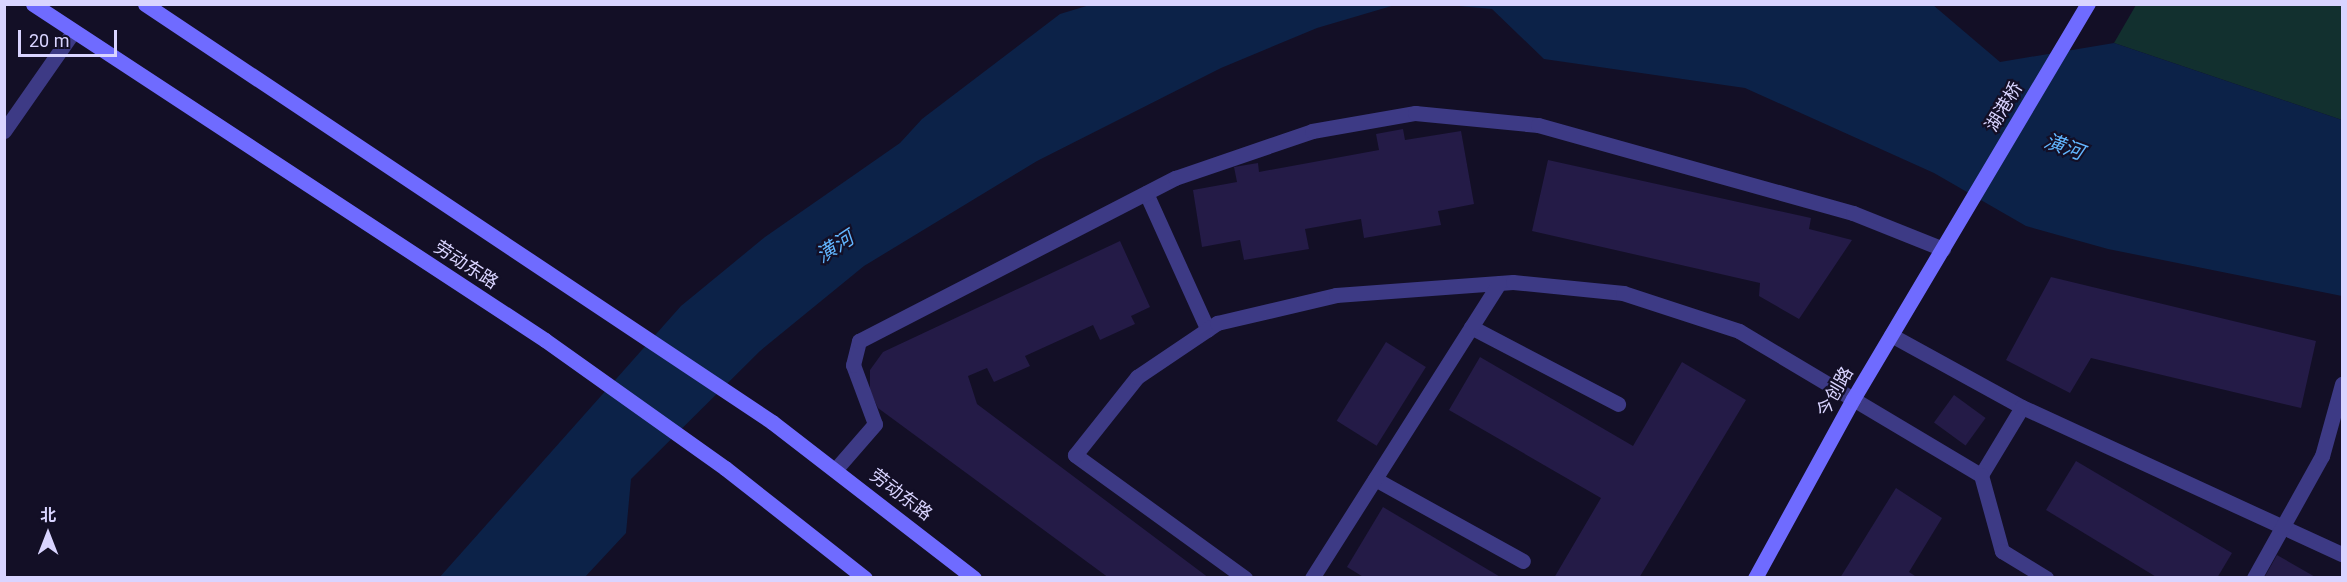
<!DOCTYPE html>
<html>
<head>
<meta charset="utf-8">
<style>
	body { margin:0 }
	#map { position:relative; width:2347px; height:582px; overflow:hidden; background:#130f26; font-family:Roboto,"Noto Sans SC",sans-serif }
	div>[style] { position:absolute }
	.green>* { inset:0; background:#12302f }
	.water>* { inset:0; background:#0c2248 }
	.building>* { inset:0; background:#241b47; transform-origin:0 0 }
	.service>* { height:15px; margin:-7.5px; padding:0 7.5px; transform-origin:7.5px; border-radius:7.5px; background:#3d3a85 }
	.minor>* { height:15px; margin:-7.5px; padding:0 7.5px; transform-origin:7.5px; border-radius:7.5px; background:#3d3a85 }
	.secondary>* { height:15px; margin:-7.5px; padding:0 7.5px; transform-origin:7.5px; border-radius:7.5px; background:#6f6bff }
	span { translate:-50% -50%; white-space:nowrap; text-align:center; line-height:1.15; -webkit-text-stroke:4.5px #130f26; paint-order:stroke }
	.street-label { font-size:18px; color:#d9d4ff }
	.water-label { font-size:20px; color:#62b6ff; font-style:italic }
	.frame { position:absolute; inset:0; border:6px solid #d9d4ff; pointer-events:none }
	.north { position:absolute; left:18px; top:504px; width:60px; height:60px; -webkit-text-stroke:4px #130f26; paint-order:stroke; rotate:0deg; font-size:16px; font-weight:700; line-height:24px; text-align:center; color:#d9d4ff }
	.north::after { content:''; display:block; margin:auto; width:21px; height:27px; background:#d9d4ff; clip-path:polygon(50% 0,100% 100%,50% 72%,0 100%) }
	.scale { position:absolute; left:18px; top:30px; width:99px; height:27px; box-sizing:border-box; border:3px solid #d9d4ff; border-top:0; padding-left:8px; font-size:18px; line-height:21px; white-space:nowrap; color:#d9d4ff; -webkit-text-stroke:4px #130f26; paint-order:stroke }
</style>
</head>
<body>
<div id="map">
	<div class="green">
		<div style="clip-path:polygon(2136px 5px,2342px 5px,2342px 120px,2114px 43px)"></div>
	</div>
	<div class="water">
		<div style="clip-path:polygon(1093px 4px,1395px 5px,1317px 28px,1221px 68px,1037px 161px,864px 266px,760px 351px,631px 479px,626px 533px,585px 577px,439px 578px,681px 306px,765px 237px,900px 143px,922px 119px,1060px 14px)"></div>
		<div style="clip-path:polygon(1448px 5px,1933px 5px,2000px 62px,2114px 43px,2342px 120px,2342px 296px,2108px 249px,2026px 226px,1934px 173px,1745px 88px,1544px 59px,1492px 9px)"></div>
	</div>
	<div class="building">
		<div style="clip-path:polygon(1403px 129px,1405px 140px,1461px 131px,1474px 204px,1438px 211px,1441px 225px,1364px 238px,1361px 219px,1305px 229px,1309px 249px,1244px 260px,1240px 240px,1202px 247px,1193px 190px,1237px 182px,1234px 167px,1258px 163px,1259px 172px,1379px 150px,1376px 134px)"></div>
		<div style="clip-path:polygon(1548px 160px,1811px 218px,1809px 229px,1852px 240px,1799px 319px,1759px 296px,1760px 283px,1532px 231px)"></div>
		<div style="clip-path:polygon(1120px 241px,1150px 307px,1131px 316px,1135px 324px,1100px 340px,1093px 325px,1025px 356px,1030px 366px,994px 382px,987px 368px,968px 376px,977px 404px,1209px 578px,1109px 578px,878px 408px,870px 391px,870px 370px,883px 352px)"></div>
		<div style="clip-path:polygon(2051px 277px,2316px 341px,2301px 408px,2091px 358px,2070px 393px,2006px 360px)"></div>
		<div style="left:1386px;top:342px;width:47px;height:93px;rotate:32deg"></div>
		<div style="clip-path:polygon(1480px 357px,1633px 446px,1682px 362px,1746px 400px,1639px 578px,1554px 578px,1601px 498px,1449px 410px)"></div>
		<div style="left:1954px;top:395px;width:39px;height:34px;rotate:36deg"></div>
		<div style="clip-path:polygon(2076px 461px,2232px 553px,2217px 578px,2158px 578px,2046px 510px)"></div>
		<div style="clip-path:polygon(1896px 488px,1942px 518px,1909px 572px,1918px 578px,1840px 578px)"></div>
		<div style="clip-path:polygon(1383px 507px,1502px 578px,1365px 578px,1347px 567px)"></div>
		<div style="clip-path:polygon(2277px 555px,2317px 578px,2264px 578px)"></div>
	</div>
	<div class="service">
		<div style="left:1146px;top:193px;width:150px;rotate:65.7deg"></div>
		<div style="left:1471px;top:327px;width:166px;rotate:27.6deg"></div>
		<div style="left:1891px;top:335px;width:149px;rotate:28.8deg"></div>
		<div style="left:2022px;top:407px;width:352px;rotate:24.7deg"></div>
		<div style="left:835px;top:470px;width:61px;rotate:-49deg"></div>
		<div style="left:875px;top:424px;width:63px;rotate:-110.4deg"></div>
		<div style="left:853px;top:365px;width:25px;rotate:-76deg"></div>
		<div style="left:859px;top:341px;width:356px;rotate:-27.3deg"></div>
		<div style="left:1175px;top:178px;width:145px;rotate:-18.9deg"></div>
		<div style="left:1312px;top:131px;width:105px;rotate:-9.9deg"></div>
		<div style="left:1415px;top:113px;width:124px;rotate:5.6deg"></div>
		<div style="left:1538px;top:125px;width:327px;rotate:15.6deg"></div>
		<div style="left:1853px;top:213px;width:97px;rotate:21.8deg"></div>
		<div style="left:1981px;top:475px;width:79px;rotate:-58.9deg"></div>
		<div style="left:1375px;top:479px;width:169px;rotate:29deg"></div>
		<div style="left:1245px;top:578px;width:210px;rotate:-144.1deg"></div>
		<div style="left:1075px;top:455px;width:100px;rotate:-51.5deg"></div>
		<div style="left:1137px;top:377px;width:97px;rotate:-34deg"></div>
		<div style="left:1217px;top:323px;width:122px;rotate:-13.2deg"></div>
		<div style="left:1336px;top:295px;width:177px;rotate:-4.2deg"></div>
		<div style="left:1513px;top:282px;width:111px;rotate:5.7deg"></div>
		<div style="left:1623px;top:293px;width:122px;rotate:18.1deg"></div>
		<div style="left:1739px;top:331px;width:282px;rotate:30.8deg"></div>
		<div style="left:1981px;top:475px;width:79px;rotate:74.6deg"></div>
		<div style="left:2002px;top:551px;width:52px;rotate:31.5deg"></div>
		<div style="left:1312px;top:578px;width:349px;rotate:-57.6deg"></div>
		<div style="left:2254px;top:578px;width:140px;rotate:-60.9deg"></div>
		<div style="left:2322px;top:456px;width:75px;rotate:-74.5deg"></div>
	</div>
	<div class="minor">
		<div style="left:4px;top:131px;width:121px;rotate:-55.1deg"></div>
	</div>
	<div class="secondary">
		<div style="left:33px;top:4px;width:612px;rotate:33.27deg"></div>
		<div style="left:545px;top:340px;width:221px;rotate:35.4deg"></div>
		<div style="left:725px;top:468px;width:178px;rotate:38.2deg"></div>
		<div style="left:145px;top:4px;width:754px;rotate:33.69deg"></div>
		<div style="left:772px;top:422px;width:255px;rotate:37.7deg"></div>
		<div style="left:1755px;top:578px;width:204px;rotate:-61.3deg"></div>
		<div style="left:1853px;top:399px;width:460px;rotate:-59.3deg"></div>
	</div>
	<div class="street-label">
		<span style="left:2004px;top:107px;rotate:-59deg">湖港桥</span>
		<span style="left:466px;top:265px;rotate:33deg">劳动东路</span>
		<span style="left:1835px;top:392px;rotate:-60deg">今创路</span>
		<span style="left:901px;top:495px;rotate:37deg">劳动东路</span>
	</div>
	<div class="water-label">
		<span style="left:2064px;top:147px;rotate:20deg">潢河</span>
		<span style="left:835px;top:247px;rotate:-33deg">潢河</span>
	</div>
	<div class="frame"></div>
	<div class="north">北</div>
	<div class="scale">20 m</div>
</div>
</body>
</html>
